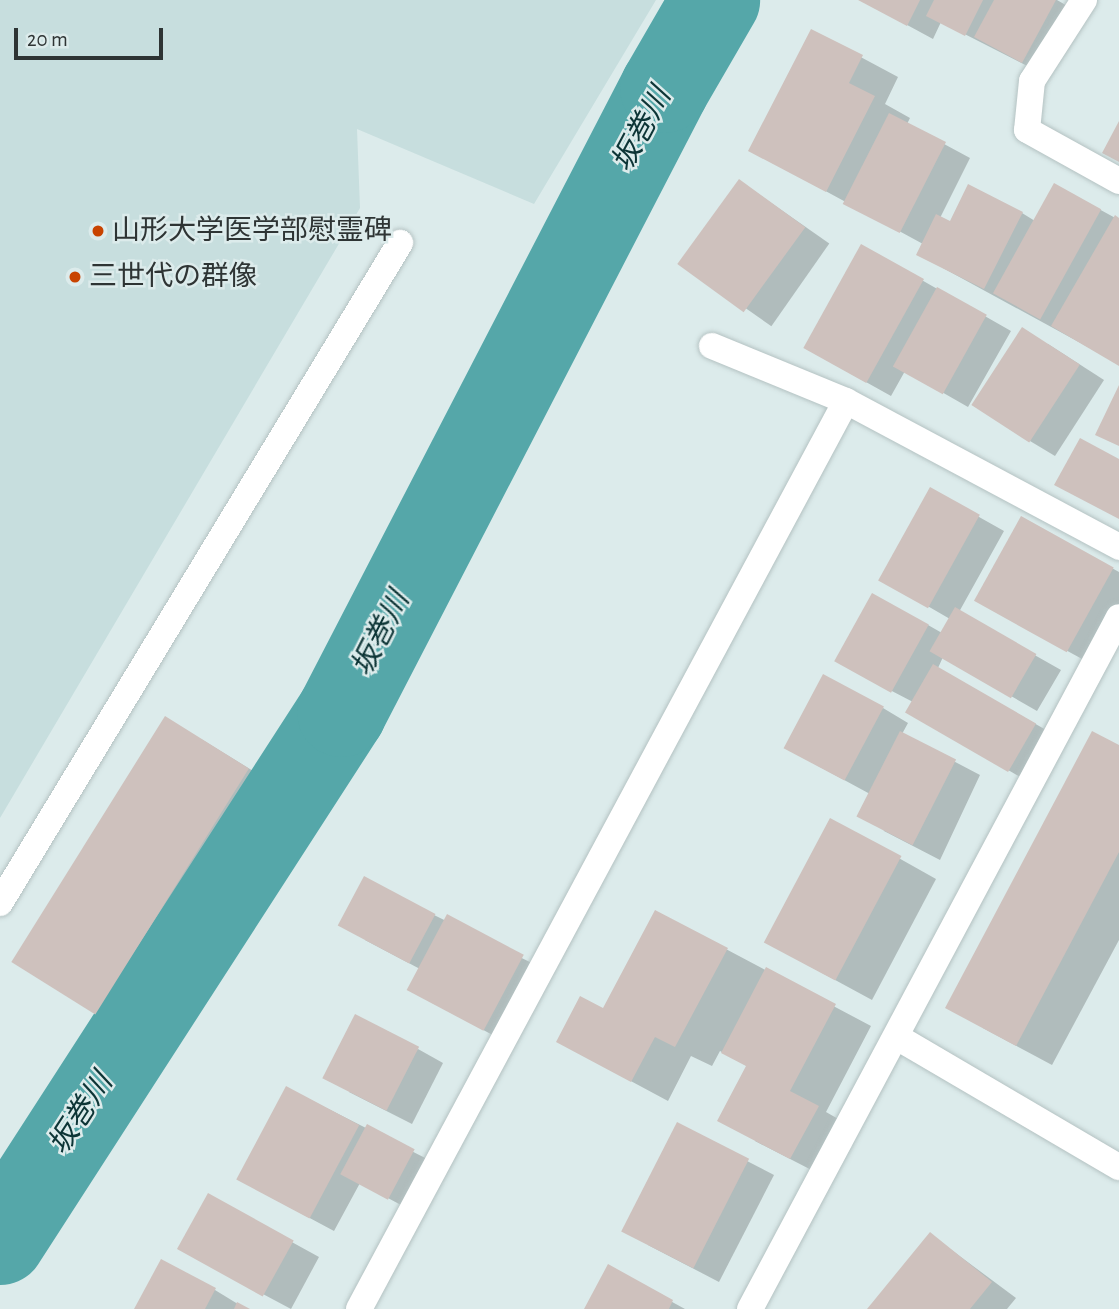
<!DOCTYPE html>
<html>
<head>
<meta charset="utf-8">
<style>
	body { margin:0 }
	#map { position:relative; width:1119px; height:1309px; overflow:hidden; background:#dcebeb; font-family:"Alegreya Sans","Noto Sans JP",sans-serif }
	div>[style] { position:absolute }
	.built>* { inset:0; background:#c7dede }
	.shadow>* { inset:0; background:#0003; transform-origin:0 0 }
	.river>* { height:89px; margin:-44.5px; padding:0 44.5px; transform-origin:44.5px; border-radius:44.5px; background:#55a7a9 }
	.building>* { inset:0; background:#cec1bd; transform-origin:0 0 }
	.roads { filter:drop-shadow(0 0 2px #b4c2c2) drop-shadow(0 0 2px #b4c2c2) }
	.lane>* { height:26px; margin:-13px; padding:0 13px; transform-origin:13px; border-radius:13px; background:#fff }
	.dots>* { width:19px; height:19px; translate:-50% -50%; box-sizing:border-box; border:4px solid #dcebeb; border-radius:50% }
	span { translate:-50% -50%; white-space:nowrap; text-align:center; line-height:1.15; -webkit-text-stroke:5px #dcebeb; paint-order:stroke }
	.poi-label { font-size:28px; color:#2e3434 }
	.left { translate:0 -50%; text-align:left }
	.water-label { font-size:30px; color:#0d3536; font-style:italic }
	.scale { position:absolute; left:14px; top:28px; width:149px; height:32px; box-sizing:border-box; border:4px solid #2e3434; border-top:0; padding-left:9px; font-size:21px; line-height:24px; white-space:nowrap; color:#2e3434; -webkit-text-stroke:5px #dcebeb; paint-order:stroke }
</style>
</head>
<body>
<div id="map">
	<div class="built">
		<div style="clip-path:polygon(0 0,656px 0,534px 204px,357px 129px,360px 208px,0 818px)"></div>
	</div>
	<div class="shadow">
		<div style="clip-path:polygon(861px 0,1057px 0,1081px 14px,1047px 76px,941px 22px,933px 39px)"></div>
		<div style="clip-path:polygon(812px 31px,898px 77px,885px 104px,910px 118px,907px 124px,970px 158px,940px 218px,950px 223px,1022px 213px,1035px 221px,1055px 185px,1119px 220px,1119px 364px,943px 268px,923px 244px,750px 150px)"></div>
		<div style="left:740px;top:181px;width:109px;height:101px;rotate:35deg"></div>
		<div style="clip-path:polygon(862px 246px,1011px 331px,968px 407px,905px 371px,891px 396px,805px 348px)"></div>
		<div style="clip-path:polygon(1048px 344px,1104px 380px,1055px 456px,1030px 441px)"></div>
		<div style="clip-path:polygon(931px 490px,1004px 531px,959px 612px,1061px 670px,1037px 711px,943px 657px,938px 668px,1060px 738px,1034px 785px,908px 712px,913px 702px,863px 676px,928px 625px,942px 633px,950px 619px,881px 579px)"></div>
		<div style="clip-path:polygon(1021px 518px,1119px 572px,1119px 618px,1093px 665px,1002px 615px)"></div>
		<div style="clip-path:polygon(883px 708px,908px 723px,902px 734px,980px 775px,940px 860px,884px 831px,870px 794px,811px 762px)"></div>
		<div style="clip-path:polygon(201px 739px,284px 790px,135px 1034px,100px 1014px)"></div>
		<div style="clip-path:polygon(1119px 747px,1119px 940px,1052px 1065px,983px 1028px)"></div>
		<div style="clip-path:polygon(831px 820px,936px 879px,872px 1000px,802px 962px)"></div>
		<div style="clip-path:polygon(656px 912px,871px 1026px,826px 1112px,854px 1128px,827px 1178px,755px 1141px,747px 1066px,720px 1051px,712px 1066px,691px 1056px,668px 1101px,558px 1042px,604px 1010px)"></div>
		<div style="clip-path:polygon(434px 915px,548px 971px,509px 1044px,434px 1003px,420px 969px,365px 940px)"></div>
		<div style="clip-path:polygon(418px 1049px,443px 1063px,412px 1124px,349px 1092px)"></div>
		<div style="clip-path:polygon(287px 1088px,439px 1165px,414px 1212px,360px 1183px,334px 1231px,263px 1193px)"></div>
		<div style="clip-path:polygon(677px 1125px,774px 1175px,719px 1282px,648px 1245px)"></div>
		<div style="clip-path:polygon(208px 1196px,319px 1257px,291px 1309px,205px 1263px)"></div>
		<div style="clip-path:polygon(930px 1234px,1016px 1298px,1007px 1309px,870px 1309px)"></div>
		<div style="clip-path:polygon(161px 1261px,215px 1290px,246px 1309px,136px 1309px)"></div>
		<div style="clip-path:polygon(608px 1267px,685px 1309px,586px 1309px)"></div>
	</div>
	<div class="river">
		<div style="left:0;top:1240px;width:629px;rotate:-57.14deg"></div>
		<div style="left:341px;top:712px;width:703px;rotate:-62.63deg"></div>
		<div style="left:664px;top:88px;width:102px;rotate:-59.9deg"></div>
	</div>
	<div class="building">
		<div style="clip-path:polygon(858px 0,920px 0,907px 26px)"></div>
		<div style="clip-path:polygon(934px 0,983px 0,965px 36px,926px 16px)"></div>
		<div style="clip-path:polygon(994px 0,1056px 0,1022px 63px,974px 37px)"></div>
		<div style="clip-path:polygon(811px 29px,863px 55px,849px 83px,875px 96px,826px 192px,748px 151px)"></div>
		<div style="left:889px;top:113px;width:64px;height:102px;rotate:27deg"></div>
		<div style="clip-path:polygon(1119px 121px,1119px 162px,1102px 153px)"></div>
		<div style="left:739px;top:179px;width:82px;height:105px;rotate:36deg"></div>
		<div style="left:1054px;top:183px;width:54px;height:126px;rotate:29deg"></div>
		<div style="clip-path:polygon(968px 184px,1023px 212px,984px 289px,916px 255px,936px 214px,950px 221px)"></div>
		<div style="clip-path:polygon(1115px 215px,1119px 218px,1119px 366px,1051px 326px)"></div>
		<div style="left:861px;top:244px;width:72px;height:119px;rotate:29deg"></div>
		<div style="left:937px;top:287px;width:57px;height:91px;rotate:29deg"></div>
		<div style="left:1022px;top:327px;width:69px;height:93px;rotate:33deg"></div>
		<div style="clip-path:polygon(1119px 385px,1119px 446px,1095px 435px)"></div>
		<div style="clip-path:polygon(1080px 438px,1119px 459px,1119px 519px,1054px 485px)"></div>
		<div style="left:930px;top:487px;width:57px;height:107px;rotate:29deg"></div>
		<div style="left:1021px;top:516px;width:106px;height:97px;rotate:29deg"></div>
		<div style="left:872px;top:593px;width:65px;height:78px;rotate:29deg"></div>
		<div style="left:955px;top:607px;width:94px;height:51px;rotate:30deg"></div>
		<div style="left:933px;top:664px;width:119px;height:56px;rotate:30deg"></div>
		<div style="left:823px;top:674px;width:69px;height:84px;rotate:28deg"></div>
		<div style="left:165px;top:716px;width:99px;height:290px;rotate:32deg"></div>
		<div style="left:900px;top:731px;width:63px;height:96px;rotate:27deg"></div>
		<div style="clip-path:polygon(1092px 731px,1119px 745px,1119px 852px,1016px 1046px,945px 1008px)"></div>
		<div style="left:830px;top:818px;width:81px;height:141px;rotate:28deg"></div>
		<div style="left:364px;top:876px;width:81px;height:56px;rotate:28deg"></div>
		<div style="clip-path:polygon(655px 910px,728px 948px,675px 1047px,655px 1037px,631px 1082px,556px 1042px,580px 996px,603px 1008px)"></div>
		<div style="left:447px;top:914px;width:87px;height:86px;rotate:28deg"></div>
		<div style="clip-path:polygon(766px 967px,836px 1004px,790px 1091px,819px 1106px,790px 1159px,717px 1121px,746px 1066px,721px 1053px)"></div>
		<div style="left:355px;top:1014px;width:72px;height:72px;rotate:27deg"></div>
		<div style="left:286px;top:1086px;width:83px;height:106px;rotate:28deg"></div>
		<div style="left:677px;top:1122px;width:81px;height:123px;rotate:27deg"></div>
		<div style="left:367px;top:1124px;width:54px;height:57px;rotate:28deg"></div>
		<div style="left:208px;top:1193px;width:98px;height:64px;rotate:29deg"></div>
		<div style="clip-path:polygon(930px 1232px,992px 1282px,970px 1309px,867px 1309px)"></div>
		<div style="clip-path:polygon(161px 1259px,216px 1288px,205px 1309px,134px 1309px)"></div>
		<div style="clip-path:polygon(608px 1264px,673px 1300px,669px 1309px,584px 1309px)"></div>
		<div style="clip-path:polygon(237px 1302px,250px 1309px,234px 1309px)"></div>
	</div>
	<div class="roads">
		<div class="lane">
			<div style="left:1084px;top:0;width:96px;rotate:122.7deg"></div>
			<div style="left:1032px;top:81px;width:49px;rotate:95.8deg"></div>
			<div style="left:1027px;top:130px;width:105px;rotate:29deg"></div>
			<div style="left:712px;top:346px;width:145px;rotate:22.3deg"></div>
			<div style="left:846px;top:401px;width:310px;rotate:28.1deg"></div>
			<div style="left:0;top:903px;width:772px;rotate:-58.78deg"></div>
			<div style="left:897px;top:1037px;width:257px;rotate:30.4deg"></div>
			<div style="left:359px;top:1309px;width:1030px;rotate:-61.79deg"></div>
			<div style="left:750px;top:1309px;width:784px;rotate:-61.93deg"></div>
		</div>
	</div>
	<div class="dots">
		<div style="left:98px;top:231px;background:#c84300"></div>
		<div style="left:75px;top:277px;background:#c84300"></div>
	</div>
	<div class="poi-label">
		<span class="left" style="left:112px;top:231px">山形大学医学部慰霊碑</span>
		<span class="left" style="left:89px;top:277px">三世代の群像</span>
	</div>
	<div class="water-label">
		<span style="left:642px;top:130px;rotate:-62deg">坂巻川</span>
		<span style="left:381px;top:634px;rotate:-63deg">坂巻川</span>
		<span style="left:81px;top:1114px;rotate:-57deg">坂巻川</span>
	</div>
	<div class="scale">20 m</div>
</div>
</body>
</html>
